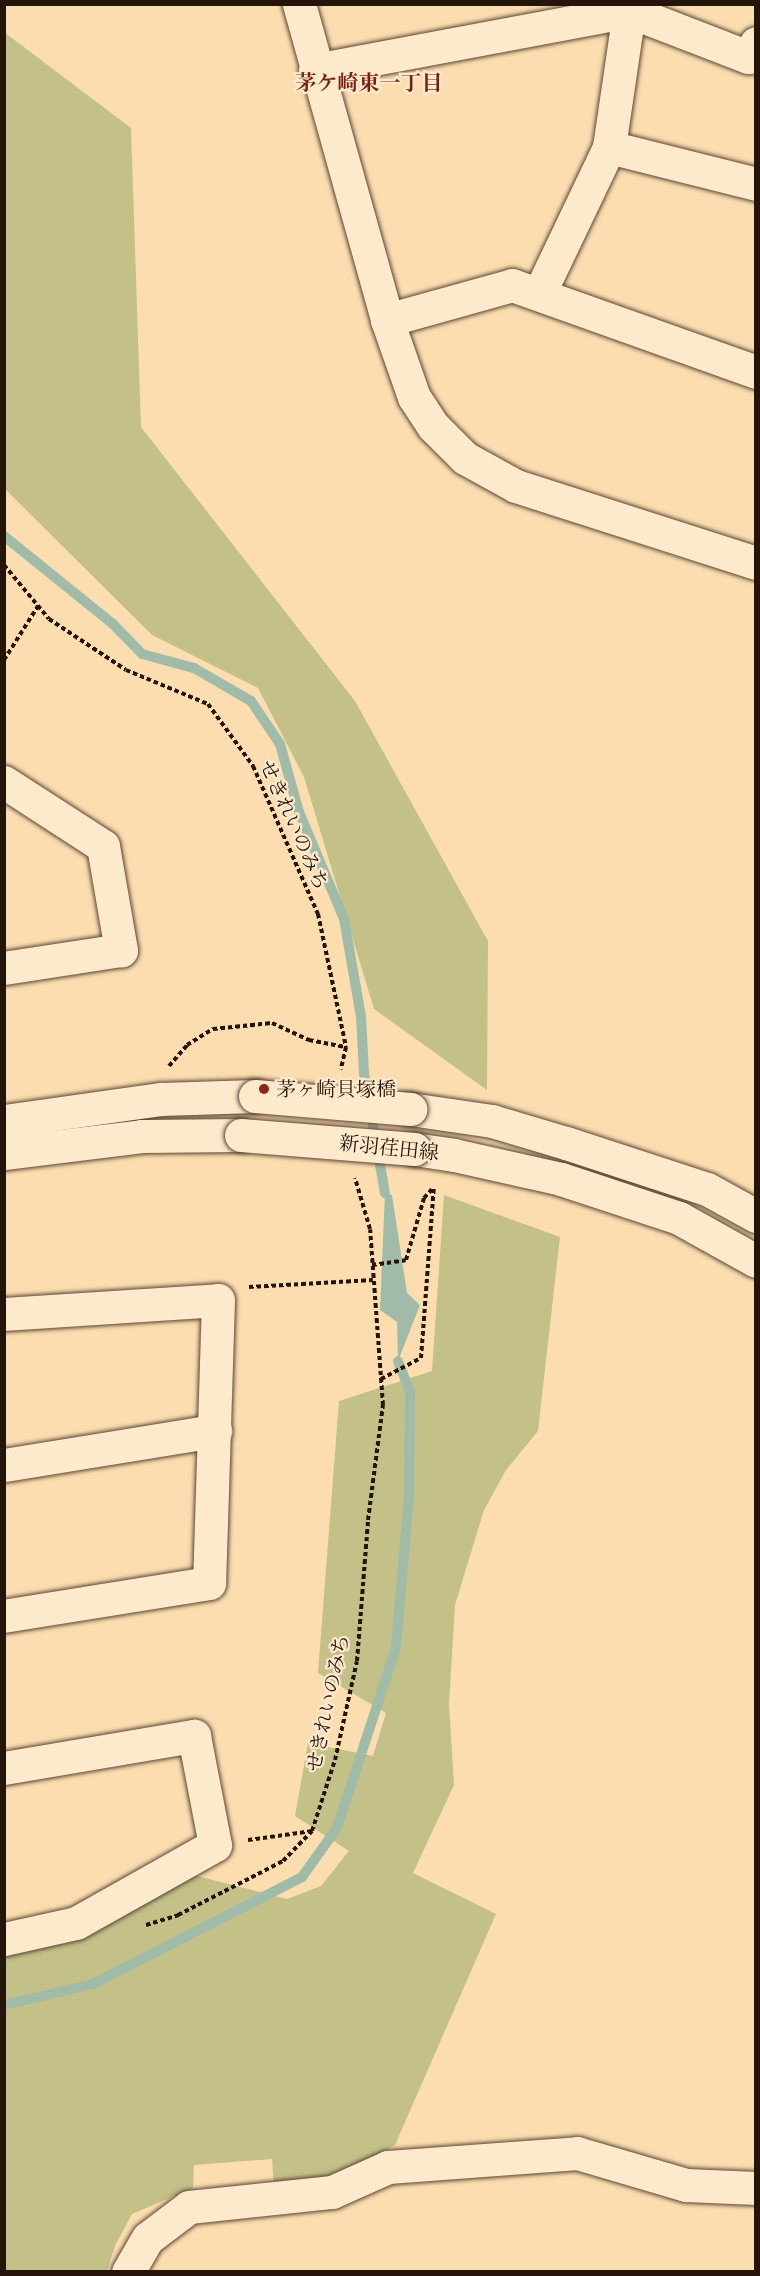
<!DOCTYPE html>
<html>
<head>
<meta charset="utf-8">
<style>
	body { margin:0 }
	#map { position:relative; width:760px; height:2276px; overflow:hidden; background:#fcddb0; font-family:Cardo,"Noto Serif JP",serif }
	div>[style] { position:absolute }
	.green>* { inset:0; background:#c3c088 }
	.water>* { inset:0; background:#a0bca8 }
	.stream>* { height:10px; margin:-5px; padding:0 5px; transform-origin:5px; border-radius:5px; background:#a0bca8 }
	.path>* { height:4px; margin-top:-2px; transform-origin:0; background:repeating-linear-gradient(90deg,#24140a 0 4.5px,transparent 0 7.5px) }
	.roads { filter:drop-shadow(0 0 2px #5a4634) drop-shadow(0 0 2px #5a4634) }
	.minor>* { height:33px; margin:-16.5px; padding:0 16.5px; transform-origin:16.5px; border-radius:16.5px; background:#fde9cc }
	.bridges { filter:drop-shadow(0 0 2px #5a4634) drop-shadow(0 0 2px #5a4634) }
	.minor-bridge>* { height:33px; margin:-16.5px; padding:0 16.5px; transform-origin:16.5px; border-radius:16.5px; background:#fde9cc }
	.dots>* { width:16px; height:16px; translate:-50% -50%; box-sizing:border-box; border:3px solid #fde9cc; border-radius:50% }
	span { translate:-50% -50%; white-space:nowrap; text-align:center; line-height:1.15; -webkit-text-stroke:4.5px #fde9cc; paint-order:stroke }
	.street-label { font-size:20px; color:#24140a }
	.poi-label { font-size:20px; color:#24140a }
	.left { translate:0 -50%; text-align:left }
	.neighbourhood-label { font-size:21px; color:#7a1f14; font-weight:700 }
	.frame { position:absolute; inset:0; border:6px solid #24140a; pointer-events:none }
</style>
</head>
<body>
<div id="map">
	<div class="green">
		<div style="clip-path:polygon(4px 32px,131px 128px,141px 427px,355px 701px,488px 941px,487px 1090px,374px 1009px,304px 777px,258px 688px,152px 635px,5px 489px)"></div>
		<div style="clip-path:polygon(444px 1195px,560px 1237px,538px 1431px,506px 1470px,484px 1510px,455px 1605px,449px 1704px,454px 1785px,413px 1873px,496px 1914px,395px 2145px,343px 2175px,274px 2186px,272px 2159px,194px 2165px,193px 2188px,132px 2214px,115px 2246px,107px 2271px,5px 2271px,4px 1954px,189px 1874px,287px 1899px,321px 1886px,349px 1851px,295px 1816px,308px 1743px,373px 1756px,386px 1713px,318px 1673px,339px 1401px,432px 1371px)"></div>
	</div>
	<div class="water">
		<div style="clip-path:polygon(385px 1193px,392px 1195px,407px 1293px,420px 1305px,398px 1361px,397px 1322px,380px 1310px)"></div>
	</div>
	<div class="stream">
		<div style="left:4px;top:536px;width:139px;rotate:38.9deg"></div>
		<div style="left:112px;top:623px;width:43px;rotate:45.9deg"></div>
		<div style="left:142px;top:654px;width:54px;rotate:15.1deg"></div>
		<div style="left:194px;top:668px;width:66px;rotate:30.1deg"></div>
		<div style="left:251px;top:701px;width:52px;rotate:56deg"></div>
		<div style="left:280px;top:744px;width:71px;rotate:74.4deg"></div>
		<div style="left:299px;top:812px;width:116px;rotate:67.2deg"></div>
		<div style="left:344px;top:919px;width:98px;rotate:80.1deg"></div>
		<div style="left:361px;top:1016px;width:57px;rotate:87deg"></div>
		<div style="left:364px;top:1073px;width:122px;rotate:80.1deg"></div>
		<div style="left:4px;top:2005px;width:91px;rotate:-13.3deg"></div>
		<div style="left:93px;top:1984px;width:235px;rotate:-27.1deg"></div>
		<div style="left:302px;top:1877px;width:60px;rotate:-54.5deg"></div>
		<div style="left:337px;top:1828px;width:190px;rotate:-71.9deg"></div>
		<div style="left:396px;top:1647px;width:154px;rotate:-85.1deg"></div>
		<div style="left:409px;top:1494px;width:103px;rotate:-89.4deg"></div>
		<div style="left:410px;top:1391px;width:32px;rotate:-112deg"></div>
	</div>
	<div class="path">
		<div style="left:4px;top:565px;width:70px;rotate:50.2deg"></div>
		<div style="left:49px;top:619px;width:92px;rotate:33.5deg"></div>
		<div style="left:126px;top:670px;width:89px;rotate:22.5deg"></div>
		<div style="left:208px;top:704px;width:77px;rotate:54deg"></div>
		<div style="left:253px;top:766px;width:162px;rotate:66.3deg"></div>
		<div style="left:318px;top:914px;width:136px;rotate:78.1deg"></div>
		<div style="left:346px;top:1047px;width:23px;rotate:103deg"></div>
		<div style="left:4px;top:660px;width:64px;rotate:-57.8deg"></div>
		<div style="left:169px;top:1066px;width:28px;rotate:-49deg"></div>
		<div style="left:187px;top:1045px;width:31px;rotate:-32deg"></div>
		<div style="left:213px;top:1029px;width:59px;rotate:-5.8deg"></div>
		<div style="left:272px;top:1023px;width:41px;rotate:24.7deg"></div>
		<div style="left:309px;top:1040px;width:38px;rotate:11deg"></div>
		<div style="left:372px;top:1265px;width:34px;rotate:-8deg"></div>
		<div style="left:406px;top:1260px;width:65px;rotate:-73.8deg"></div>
		<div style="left:424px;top:1198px;width:15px;rotate:-48deg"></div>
		<div style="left:249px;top:1287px;width:124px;rotate:-3.2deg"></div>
		<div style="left:381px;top:1379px;width:45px;rotate:-27.7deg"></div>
		<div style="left:421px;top:1358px;width:171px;rotate:-85.7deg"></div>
		<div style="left:248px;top:1840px;width:65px;rotate:-8deg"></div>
		<div style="left:146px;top:1925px;width:34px;rotate:-17deg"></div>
		<div style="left:178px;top:1915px;width:118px;rotate:-27.2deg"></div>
		<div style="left:283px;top:1861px;width:42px;rotate:-46deg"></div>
		<div style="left:312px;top:1831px;width:75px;rotate:-72.1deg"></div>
		<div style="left:335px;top:1760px;width:101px;rotate:-77.5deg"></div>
		<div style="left:357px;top:1661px;width:141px;rotate:-85.5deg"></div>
		<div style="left:368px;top:1520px;width:116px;rotate:-82.6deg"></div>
		<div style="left:383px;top:1405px;width:176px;rotate:-94.2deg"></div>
		<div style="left:370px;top:1229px;width:53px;rotate:-106.4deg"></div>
	</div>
	<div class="roads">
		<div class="minor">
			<div style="left:299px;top:4px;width:328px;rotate:74.4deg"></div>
			<div style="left:387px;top:320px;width:82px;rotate:70.7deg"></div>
			<div style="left:414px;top:397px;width:35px;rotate:57deg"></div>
			<div style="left:433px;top:426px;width:45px;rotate:45deg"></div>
			<div style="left:465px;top:458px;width:58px;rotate:28.8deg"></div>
			<div style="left:516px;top:486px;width:252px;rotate:17.8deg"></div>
			<div style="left:315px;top:70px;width:319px;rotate:-10.6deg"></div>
			<div style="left:629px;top:11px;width:128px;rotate:21.1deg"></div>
			<div style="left:748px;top:57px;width:16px;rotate:-60deg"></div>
			<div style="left:609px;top:147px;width:152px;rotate:14.1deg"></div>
			<div style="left:539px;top:294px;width:163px;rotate:-64.5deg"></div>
			<div style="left:609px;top:147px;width:137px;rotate:-81.6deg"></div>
			<div style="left:387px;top:320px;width:130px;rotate:-15.6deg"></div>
			<div style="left:512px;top:285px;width:259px;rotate:19.6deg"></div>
			<div style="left:4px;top:782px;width:118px;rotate:32.9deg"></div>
			<div style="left:103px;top:846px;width:106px;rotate:80.2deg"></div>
			<div style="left:121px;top:950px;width:118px;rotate:171.3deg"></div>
			<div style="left:410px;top:1109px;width:83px;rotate:8.3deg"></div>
			<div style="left:492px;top:1121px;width:77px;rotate:16.6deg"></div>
			<div style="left:566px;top:1143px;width:148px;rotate:18.1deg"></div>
			<div style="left:707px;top:1189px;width:56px;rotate:28.9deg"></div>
			<div style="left:4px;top:1121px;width:159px;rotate:-8deg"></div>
			<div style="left:161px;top:1099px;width:94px;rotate:-1.8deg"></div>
			<div style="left:414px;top:1149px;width:40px;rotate:8.5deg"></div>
			<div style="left:454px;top:1155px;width:110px;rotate:12.6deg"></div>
			<div style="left:561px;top:1179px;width:124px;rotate:18.3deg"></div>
			<div style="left:679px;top:1218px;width:88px;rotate:29.2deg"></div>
			<div style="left:4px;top:1153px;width:139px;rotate:-7deg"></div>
			<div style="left:142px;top:1136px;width:99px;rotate:-0.6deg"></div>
			<div style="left:4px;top:1314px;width:214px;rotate:-3.7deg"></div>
			<div style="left:218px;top:1300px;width:283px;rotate:91.8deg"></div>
			<div style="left:209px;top:1583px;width:208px;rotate:170.9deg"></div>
			<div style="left:4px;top:1465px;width:214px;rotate:-9.2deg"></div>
			<div style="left:4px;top:1768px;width:193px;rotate:-9.6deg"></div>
			<div style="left:194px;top:1736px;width:111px;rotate:79.1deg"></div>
			<div style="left:215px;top:1845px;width:159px;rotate:150.7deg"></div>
			<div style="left:76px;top:1923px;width:74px;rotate:167.5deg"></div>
			<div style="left:128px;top:2272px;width:39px;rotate:-60deg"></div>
			<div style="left:148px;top:2238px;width:51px;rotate:-37.1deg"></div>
			<div style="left:189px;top:2207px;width:144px;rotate:-6deg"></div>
			<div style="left:332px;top:2192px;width:61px;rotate:-24.1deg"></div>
			<div style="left:388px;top:2167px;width:190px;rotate:-4.2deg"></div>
			<div style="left:577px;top:2153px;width:114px;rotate:16.4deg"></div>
			<div style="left:686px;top:2185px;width:70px;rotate:2.5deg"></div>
		</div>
	</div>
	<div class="bridges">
		<div class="minor-bridge">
			<div style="left:255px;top:1096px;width:156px;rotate:4.8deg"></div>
			<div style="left:241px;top:1135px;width:174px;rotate:4.6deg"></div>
		</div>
	</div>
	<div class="dots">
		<div style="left:264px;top:1089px;background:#8f2418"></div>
	</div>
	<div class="street-label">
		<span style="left:294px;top:825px;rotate:66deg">せきれいのみち</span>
		<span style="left:389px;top:1148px;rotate:6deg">新羽荏田線</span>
		<span style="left:328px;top:1703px;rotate:-78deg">せきれいのみち</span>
	</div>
	<div class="poi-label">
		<span class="left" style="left:276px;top:1089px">茅ヶ崎貝塚橋</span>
	</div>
	<div class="neighbourhood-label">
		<span style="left:369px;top:84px">茅ケ崎東一丁目</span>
	</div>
	<div class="frame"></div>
</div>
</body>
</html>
